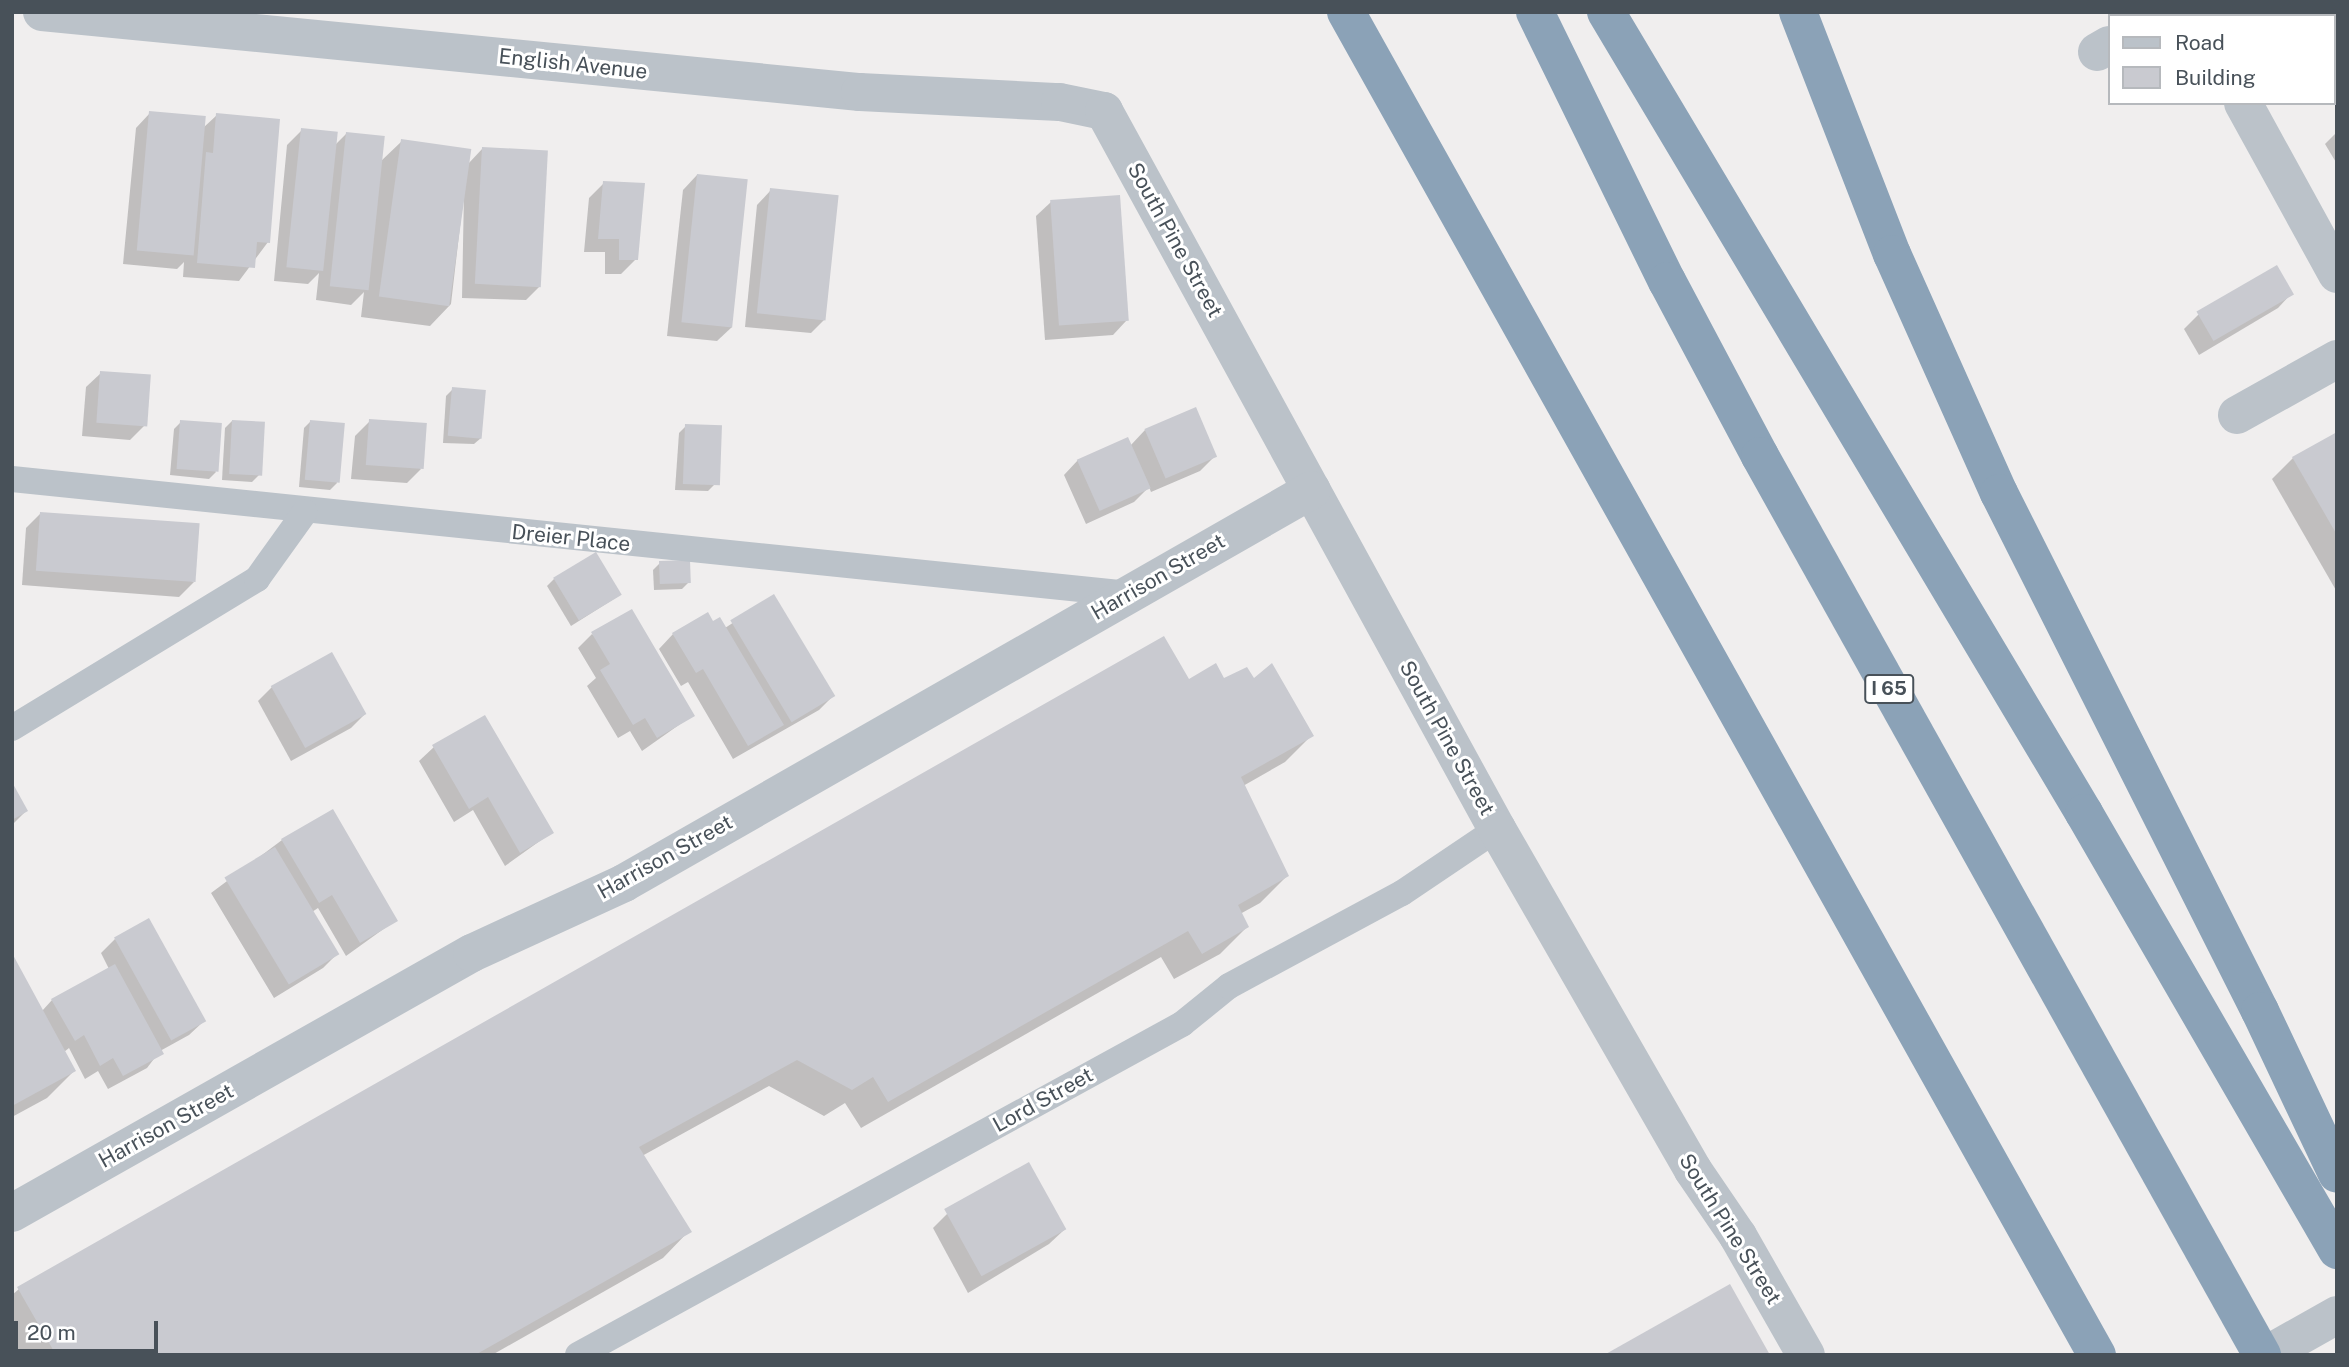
<!DOCTYPE html>
<html>
<head>
<meta charset="utf-8">
<style>
	body { margin:0 }
	#map { position:relative; width:2349px; height:1367px; overflow:hidden; background:#f0eeee; font-family:"Public Sans",sans-serif }
	div>[style] { position:absolute }
	.shadow>* { inset:0; background:#0003 }
	.building>* { inset:0; background:#c9cad0; transform-origin:0 0 }
	.lane>* { height:26px; margin:-13px; padding:0 13px; transform-origin:13px; border-radius:13px; background:#bbc2c9 }
	.street>* { height:38px; margin:-19px; padding:0 19px; transform-origin:19px; border-radius:19px; background:#bbc2c9 }
	.highway>* { height:38px; margin:-19px; padding:0 19px; transform-origin:19px; border-radius:19px; background:#8ba2b7 }
	span { translate:-50% -50%; white-space:nowrap; text-align:center; line-height:1.15; -webkit-text-stroke:6px #fff; paint-order:stroke }
	.shield-label span { padding:2px 5px; background:#fff; border:2px solid; border-radius:5px; -webkit-text-stroke-width:0 }
	.shield-label { font-size:19px; color:#485159; font-weight:700 }
	.street-label { font-size:21px; color:#485159 }
	.frame { position:absolute; inset:0; border:14px solid #485159; pointer-events:none }
	.legend { position:absolute; left:2108px; top:14px; width:228px; height:91px; box-sizing:border-box; background:#fff; border:2px solid #b6b9bd; margin:0; padding:9px 12px; list-style:none; font-size:21px; color:#485159 }
	.legend li { display:flex; align-items:center; gap:14px; height:35px }
	.legend b { width:35px; border:2px solid #b6b9bd }
	.scale { position:absolute; left:14px; top:1321px; width:144px; height:32px; box-sizing:border-box; border:4px solid #485159; border-top:0; padding-left:9px; font-size:21px; line-height:24px; white-space:nowrap; color:#485159; -webkit-text-stroke:5px #fff; paint-order:stroke }
</style>
</head>
<body>
<div id="map">
	<div class="shadow">
		<div style="clip-path:polygon(150px 113px,203px 128px,217px 115px,268px 242px,239px 281px,183px 277px,184px 262px,177px 269px,123px 264px,136px 128px)"></div>
		<div style="clip-path:polygon(302px 130px,334px 146px,346px 134px,380px 162px,402px 141px,468px 164px,483px 148px,540px 286px,526px 300px,462px 298px,464px 192px,451px 304px,430px 326px,361px 317px,364px 292px,351px 305px,316px 300px,319px 273px,308px 284px,274px 281px,287px 145px)"></div>
		<div style="clip-path:polygon(2337px 132px,2337px 164px,2325px 144px)"></div>
		<div style="clip-path:polygon(697px 175px,732px 327px,717px 341px,667px 336px,683px 190px)"></div>
		<div style="clip-path:polygon(604px 183px,636px 259px,621px 274px,605px 274px,605px 252px,584px 252px,589px 198px)"></div>
		<div style="clip-path:polygon(771px 190px,825px 319px,811px 333px,745px 327px,757px 205px)"></div>
		<div style="clip-path:polygon(1051px 202px,1127px 320px,1113px 335px,1045px 340px,1036px 216px)"></div>
		<div style="clip-path:polygon(2277px 267px,2292px 293px,2278px 308px,2199px 355px,2184px 329px,2198px 315px)"></div>
		<div style="clip-path:polygon(101px 373px,145px 425px,130px 440px,82px 436px,86px 387px)"></div>
		<div style="clip-path:polygon(453px 389px,481px 438px,474px 444px,443px 443px,446px 396px)"></div>
		<div style="clip-path:polygon(232px 421px,259px 475px,252px 482px,222px 480px,225px 428px)"></div>
		<div style="clip-path:polygon(311px 421px,337px 483px,330px 490px,299px 487px,304px 428px)"></div>
		<div style="clip-path:polygon(370px 421px,421px 469px,407px 483px,351px 479px,355px 436px)"></div>
		<div style="clip-path:polygon(181px 422px,216px 472px,209px 479px,170px 475px,174px 429px)"></div>
		<div style="clip-path:polygon(686px 426px,715px 484px,708px 491px,675px 490px,679px 433px)"></div>
		<div style="clip-path:polygon(1145px 430px,1215px 456px,1200px 471px,1151px 492px,1149px 487px,1134px 502px,1086px 524px,1064px 475px,1078px 460px,1130px 446px)"></div>
		<div style="clip-path:polygon(2337px 434px,2337px 592px,2272px 479px,2293px 458px)"></div>
		<div style="clip-path:polygon(40px 514px,194px 582px,179px 597px,22px 585px,26px 528px)"></div>
		<div style="clip-path:polygon(660px 563px,689px 582px,682px 589px,654px 590px,653px 570px)"></div>
		<div style="clip-path:polygon(554px 579px,620px 595px,571px 626px,547px 586px)"></div>
		<div style="clip-path:polygon(774px 596px,833px 696px,819px 710px,733px 759px,688px 682px,681px 686px,659px 649px,673px 634px,712px 624px,725px 628px)"></div>
		<div style="clip-path:polygon(592px 634px,693px 715px,642px 751px,630px 731px,618px 738px,587px 686px,596px 678px,578px 648px)"></div>
		<div style="clip-path:polygon(1254px 680px,1312px 735px,1285px 762px,1243px 786px,1287px 876px,1260px 903px,1240px 914px,1247px 927px,1220px 954px,1174px 979px,1161px 957px,861px 1128px,845px 1103px,824px 1116px,769px 1086px,642px 1156px,689px 1231px,663px 1258px,492px 1355px,12px 1351px,12px 1295px,19px 1289px,1189px 681px)"></div>
		<div style="clip-path:polygon(272px 687px,365px 714px,351px 728px,291px 761px,258px 701px)"></div>
		<div style="clip-path:polygon(434px 747px,551px 833px,505px 866px,473px 810px,454px 822px,419px 761px)"></div>
		<div style="clip-path:polygon(12px 786px,26px 811px,12px 825px)"></div>
		<div style="clip-path:polygon(282px 840px,396px 920px,346px 956px,318px 908px,312px 912px,337px 954px,323px 968px,274px 998px,211px 893px)"></div>
		<div style="clip-path:polygon(115px 939px,204px 1021px,189px 1035px,160px 1051px,147px 1068px,108px 1089px,98px 1071px,85px 1079px,69px 1048px,64px 1052px,74px 1071px,47px 1098px,12px 1117px,12px 957px,42px 1011px,52px 1000px,109px 969px,101px 953px)"></div>
		<div style="clip-path:polygon(948px 1213px,1064px 1230px,1049px 1244px,968px 1293px,933px 1228px)"></div>
	</div>
	<div class="building">
		<div style="left:149px;top:111px;width:57px;height:140px;rotate:5deg"></div>
		<div style="clip-path:polygon(216px 113px,280px 119px,270px 243px,257px 242px,255px 268px,197px 263px,206px 152px,213px 153px)"></div>
		<div style="left:301px;top:128px;width:37px;height:140px;rotate:6deg"></div>
		<div style="left:346px;top:132px;width:39px;height:155px;rotate:6deg"></div>
		<div style="left:401px;top:139px;width:71px;height:159px;rotate:8deg"></div>
		<div style="left:482px;top:147px;width:66px;height:137px;rotate:3deg"></div>
		<div style="left:697px;top:174px;width:51px;height:149px;rotate:6deg"></div>
		<div style="clip-path:polygon(603px 181px,645px 183px,638px 260px,619px 260px,619px 239px,598px 239px)"></div>
		<div style="left:770px;top:188px;width:69px;height:126px;rotate:6deg"></div>
		<div style="left:1120px;top:195px;width:126px;height:70px;rotate:86deg"></div>
		<div style="left:2277px;top:265px;width:34px;height:93px;rotate:60deg"></div>
		<div style="left:100px;top:371px;width:51px;height:52px;rotate:4deg"></div>
		<div style="left:452px;top:387px;width:34px;height:49px;rotate:5deg"></div>
		<div style="left:1196px;top:407px;width:54px;height:56px;rotate:67deg"></div>
		<div style="left:369px;top:419px;width:58px;height:46px;rotate:4deg"></div>
		<div style="left:180px;top:420px;width:42px;height:49px;rotate:4deg"></div>
		<div style="left:232px;top:420px;width:33px;height:54px;rotate:3deg"></div>
		<div style="left:310px;top:420px;width:35px;height:60px;rotate:5deg"></div>
		<div style="left:685px;top:424px;width:37px;height:60px;rotate:2deg"></div>
		<div style="clip-path:polygon(2337px 432px,2337px 535px,2292px 457px)"></div>
		<div style="left:1128px;top:437px;width:56px;height:56px;rotate:66deg"></div>
		<div style="left:40px;top:512px;width:160px;height:59px;rotate:4deg"></div>
		<div style="left:596px;top:552px;width:50px;height:50px;rotate:59deg"></div>
		<div style="left:690px;top:560px;width:23px;height:31px;rotate:88deg"></div>
		<div style="left:774px;top:594px;width:119px;height:51px;rotate:59deg"></div>
		<div style="clip-path:polygon(632px 609px,695px 716px,657px 738px,645px 718px,633px 725px,600px 670px,610px 664px,591px 632px)"></div>
		<div style="clip-path:polygon(708px 612px,713px 621px,720px 617px,784px 725px,748px 746px,703px 669px,696px 673px,672px 633px)"></div>
		<div style="clip-path:polygon(1164px 636px,1189px 679px,1216px 663px,1224px 678px,1247px 667px,1254px 678px,1272px 663px,1314px 736px,1241px 777px,1289px 876px,1238px 905px,1249px 927px,1202px 954px,1188px 931px,888px 1102px,873px 1077px,852px 1090px,797px 1060px,639px 1147px,692px 1232px,475px 1355px,56px 1355px,17px 1287px)"></div>
		<div style="left:332px;top:652px;width:71px;height:70px;rotate:61deg"></div>
		<div style="clip-path:polygon(485px 715px,554px 833px,520px 853px,488px 797px,469px 809px,432px 745px)"></div>
		<div style="clip-path:polygon(12px 782px,28px 811px,12px 820px)"></div>
		<div style="clip-path:polygon(333px 809px,398px 921px,360px 943px,332px 895px,319px 903px,281px 839px)"></div>
		<div style="left:275px;top:847px;width:125px;height:59px;rotate:59deg"></div>
		<div style="left:149px;top:918px;width:118px;height:40px;rotate:61deg"></div>
		<div style="clip-path:polygon(12px 953px,76px 1071px,12px 1106px)"></div>
		<div style="clip-path:polygon(115px 964px,164px 1054px,123px 1076px,113px 1058px,100px 1066px,84px 1035px,75px 1041px,51px 999px)"></div>
		<div style="left:1029px;top:1162px;width:77px;height:97px;rotate:61deg"></div>
		<div style="clip-path:polygon(1730px 1284px,1770px 1355px,1604px 1355px)"></div>
	</div>
	<div class="lane">
		<div style="left:12px;top:479px;width:1123px;rotate:5.88deg"></div>
		<div style="left:12px;top:728px;width:287px;rotate:-31.3deg"></div>
		<div style="left:257px;top:579px;width:82px;rotate:-54.4deg"></div>
		<div style="left:578px;top:1355px;width:689px;rotate:-28.72deg"></div>
		<div style="left:1182px;top:1024px;width:60px;rotate:-39deg"></div>
		<div style="left:1229px;top:986px;width:196px;rotate:-28.3deg"></div>
		<div style="left:1402px;top:893px;width:115px;rotate:-34deg"></div>
	</div>
	<div class="street">
		<div style="left:42px;top:12px;width:822px;rotate:5.59deg"></div>
		<div style="left:860px;top:92px;width:200px;rotate:2.9deg"></div>
		<div style="left:1060px;top:102px;width:45px;rotate:11.6deg"></div>
		<div style="left:1104px;top:111px;width:819px;rotate:61.31deg"></div>
		<div style="left:1497px;top:829px;width:393px;rotate:60.1deg"></div>
		<div style="left:1693px;top:1170px;width:80px;rotate:55.7deg"></div>
		<div style="left:1738px;top:1236px;width:137px;rotate:60.3deg"></div>
		<div style="left:2161px;top:16px;width:8px;rotate:-30deg"></div>
		<div style="left:2097px;top:52px;width:14px;rotate:-30deg"></div>
		<div style="left:2243px;top:103px;width:195px;rotate:61.2deg"></div>
		<div style="left:2237px;top:415px;width:115px;rotate:-29.2deg"></div>
		<div style="left:12px;top:1213px;width:528px;rotate:-29.48deg"></div>
		<div style="left:472px;top:953px;width:167px;rotate:-24.7deg"></div>
		<div style="left:624px;top:883px;width:792px;rotate:-29.74deg"></div>
		<div style="left:2266px;top:1355px;width:81px;rotate:-29.4deg"></div>
	</div>
	<div class="highway">
		<div style="left:1346px;top:12px;width:1539px;rotate:60.79deg"></div>
		<div style="left:1535px;top:12px;width:300px;rotate:63.9deg"></div>
		<div style="left:1667px;top:281px;width:198px;rotate:62deg"></div>
		<div style="left:1760px;top:456px;width:1030px;rotate:60.82deg"></div>
		<div style="left:1606px;top:12px;width:933px;rotate:59.17deg"></div>
		<div style="left:2084px;top:813px;width:505px;rotate:59.93deg"></div>
		<div style="left:1798px;top:12px;width:260px;rotate:68.8deg"></div>
		<div style="left:1892px;top:254px;width:262px;rotate:65.9deg"></div>
		<div style="left:1999px;top:493px;width:580px;rotate:63.26deg"></div>
		<div style="left:2260px;top:1011px;width:180px;rotate:64.7deg"></div>
	</div>
	<div class="shield-label">
		<span style="left:1889px;top:689px">I 65</span>
	</div>
	<div class="street-label">
		<span style="left:573px;top:64px;rotate:6deg">English Avenue</span>
		<span style="left:1175px;top:240px;rotate:61deg">South Pine Street</span>
		<span style="left:571px;top:538px;rotate:6deg">Dreier Place</span>
		<span style="left:1158px;top:577px;rotate:-30deg">Harrison Street</span>
		<span style="left:1447px;top:738px;rotate:61deg">South Pine Street</span>
		<span style="left:665px;top:857px;rotate:-29deg">Harrison Street</span>
		<span style="left:1043px;top:1100px;rotate:-29deg">Lord Street</span>
		<span style="left:166px;top:1126px;rotate:-29deg">Harrison Street</span>
		<span style="left:1730px;top:1229px;rotate:58deg">South Pine Street</span>
	</div>
	<div class="frame"></div>
	<ul class="legend">
	<li><b style="height:9px;background:#bbc2c9"></b>Road</li>
	<li><b style="height:19px;background:#c9cad0"></b>Building</li>
	</ul>
	<div class="scale">20 m</div>
</div>
</body>
</html>
